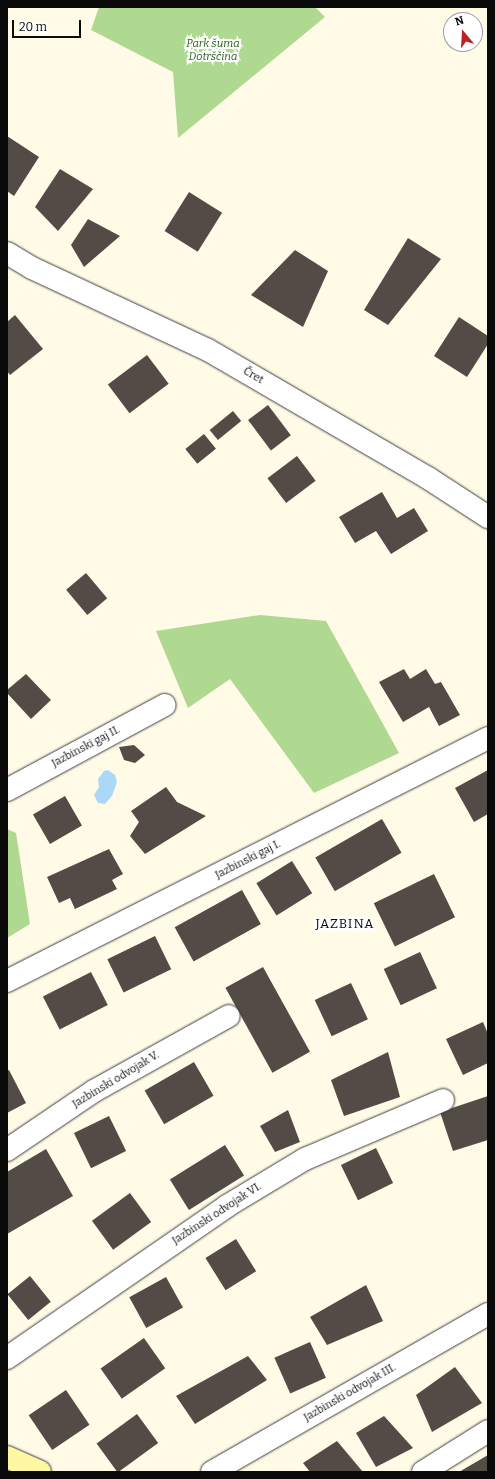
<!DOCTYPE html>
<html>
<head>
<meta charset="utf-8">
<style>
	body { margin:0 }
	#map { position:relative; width:495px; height:1479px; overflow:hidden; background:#fffbe7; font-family:Bitter,serif }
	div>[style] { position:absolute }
	.forest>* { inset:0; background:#afd991 }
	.water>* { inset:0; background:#abd8f6 }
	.building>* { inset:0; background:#524b46; transform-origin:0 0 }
	.roads { filter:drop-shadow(0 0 1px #3d3d3d) drop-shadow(0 0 1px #3d3d3d) }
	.street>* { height:22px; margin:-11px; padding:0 11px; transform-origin:11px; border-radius:11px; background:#fff }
	.secondary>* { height:22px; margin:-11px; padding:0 11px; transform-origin:11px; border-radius:11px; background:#fff8a2 }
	span { translate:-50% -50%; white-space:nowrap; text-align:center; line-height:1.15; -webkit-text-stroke:4px #fff; paint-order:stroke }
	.park-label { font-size:11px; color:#27611b; font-style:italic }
	.street-label { font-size:11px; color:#0a0a0a }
	.quarter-label { font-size:13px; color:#0a0a0a; letter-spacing:1px }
	.frame { position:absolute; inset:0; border:8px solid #0a0a0a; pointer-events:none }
	.north { position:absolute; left:443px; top:12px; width:40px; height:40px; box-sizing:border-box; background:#fff; border:1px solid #9d9d9d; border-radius:50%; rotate:342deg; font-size:11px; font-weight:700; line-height:16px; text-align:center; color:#0a0a0a }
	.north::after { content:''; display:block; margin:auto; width:14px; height:18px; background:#ba2225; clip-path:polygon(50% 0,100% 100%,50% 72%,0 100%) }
	.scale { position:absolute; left:12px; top:20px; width:69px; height:18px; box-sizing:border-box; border:2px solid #0a0a0a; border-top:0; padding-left:5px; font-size:12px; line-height:14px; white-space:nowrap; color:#0a0a0a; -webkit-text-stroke:3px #fff; paint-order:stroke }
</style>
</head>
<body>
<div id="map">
	<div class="forest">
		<div style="clip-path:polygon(99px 7px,315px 7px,325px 17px,178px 138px,173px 72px,91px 30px)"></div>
		<div style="clip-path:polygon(260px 615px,326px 621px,399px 753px,314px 793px,230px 679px,188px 708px,156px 631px)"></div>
		<div style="clip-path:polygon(7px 829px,16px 833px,30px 924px,7px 938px)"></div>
	</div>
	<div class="water">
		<div style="clip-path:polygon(108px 770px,115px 775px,117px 782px,112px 796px,105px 804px,98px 803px,94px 795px,99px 787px,98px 779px,104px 771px)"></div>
	</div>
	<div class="building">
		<div style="clip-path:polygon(7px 136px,39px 157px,14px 196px,7px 191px)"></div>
		<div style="clip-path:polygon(60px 169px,93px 189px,58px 231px,35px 207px)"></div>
		<div style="left:189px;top:192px;width:39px;height:46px;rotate:32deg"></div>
		<div style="clip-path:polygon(88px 219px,120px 236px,84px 267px,71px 245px)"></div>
		<div style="clip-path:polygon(408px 238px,441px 259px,388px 325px,364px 310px)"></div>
		<div style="clip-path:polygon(295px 250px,328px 271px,303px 327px,251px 295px)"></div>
		<div style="clip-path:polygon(15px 315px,43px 349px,10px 375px,7px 371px,7px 322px)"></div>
		<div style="clip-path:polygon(459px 317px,488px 336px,488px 344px,467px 377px,434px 356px)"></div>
		<div style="left:147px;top:355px;width:36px;height:49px;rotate:53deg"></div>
		<div style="left:268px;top:405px;width:38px;height:25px;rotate:53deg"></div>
		<div style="left:233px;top:411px;width:13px;height:30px;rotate:51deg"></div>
		<div style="left:204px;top:434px;width:19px;height:24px;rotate:51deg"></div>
		<div style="left:297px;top:456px;width:31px;height:37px;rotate:53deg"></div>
		<div style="clip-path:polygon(382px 492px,397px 518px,414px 508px,428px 531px,391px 554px,376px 531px,355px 543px,339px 517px)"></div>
		<div style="left:86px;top:573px;width:33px;height:26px;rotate:50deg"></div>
		<div style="clip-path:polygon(404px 669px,410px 679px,426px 669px,435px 684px,441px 682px,460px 715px,439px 726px,429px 707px,403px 722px,379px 682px)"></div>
		<div style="clip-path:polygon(26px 674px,51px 700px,31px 719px,7px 693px,7px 690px)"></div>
		<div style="clip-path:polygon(134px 745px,145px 755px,135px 763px,124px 760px,119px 747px)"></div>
		<div style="clip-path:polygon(488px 770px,488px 814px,474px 822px,455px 788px)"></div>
		<div style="clip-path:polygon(166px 787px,177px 802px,206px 816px,145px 854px,130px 836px,139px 822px,131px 811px)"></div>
		<div style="left:65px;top:796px;width:34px;height:37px;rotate:60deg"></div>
		<div style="left:382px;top:819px;width:39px;height:77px;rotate:60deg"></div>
		<div style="clip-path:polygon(109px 849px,123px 874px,112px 880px,117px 889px,75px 909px,70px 898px,59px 903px,47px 877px)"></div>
		<div style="left:292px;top:861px;width:38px;height:42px;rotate:58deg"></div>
		<div style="left:434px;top:874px;width:48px;height:67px;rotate:64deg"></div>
		<div style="left:242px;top:890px;width:39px;height:77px;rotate:61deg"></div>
		<div style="left:155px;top:936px;width:37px;height:53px;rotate:64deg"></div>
		<div style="left:420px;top:952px;width:40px;height:40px;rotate:65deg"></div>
		<div style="left:263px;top:967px;width:97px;height:43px;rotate:61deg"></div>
		<div style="left:91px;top:972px;width:37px;height:54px;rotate:63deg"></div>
		<div style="left:351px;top:983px;width:40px;height:40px;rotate:65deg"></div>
		<div style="clip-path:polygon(483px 1022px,488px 1034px,488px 1063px,463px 1075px,446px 1039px)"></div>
		<div style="clip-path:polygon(388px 1052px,400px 1097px,344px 1116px,331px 1080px)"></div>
		<div style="left:194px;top:1062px;width:39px;height:57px;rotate:60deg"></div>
		<div style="clip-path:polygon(9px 1070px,26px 1103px,7px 1113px,7px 1071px)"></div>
		<div style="clip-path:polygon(488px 1096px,488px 1140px,453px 1151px,440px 1112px)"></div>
		<div style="clip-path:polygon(288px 1110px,300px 1142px,275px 1152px,260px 1126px)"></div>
		<div style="left:109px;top:1116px;width:39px;height:39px;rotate:64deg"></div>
		<div style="left:225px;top:1145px;width:36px;height:65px;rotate:58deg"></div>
		<div style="left:376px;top:1148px;width:39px;height:39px;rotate:64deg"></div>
		<div style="clip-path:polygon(46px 1149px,73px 1196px,7px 1234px,7px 1172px)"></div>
		<div style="left:130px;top:1193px;width:36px;height:47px;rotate:54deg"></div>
		<div style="left:236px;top:1239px;width:38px;height:36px;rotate:58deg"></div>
		<div style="left:30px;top:1276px;width:33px;height:29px;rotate:51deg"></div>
		<div style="left:166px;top:1277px;width:35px;height:42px;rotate:61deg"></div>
		<div style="clip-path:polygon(366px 1285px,383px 1321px,327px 1345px,310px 1317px)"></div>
		<div style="left:144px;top:1338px;width:37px;height:53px;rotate:55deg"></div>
		<div style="left:310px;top:1342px;width:39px;height:39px;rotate:66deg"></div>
		<div style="clip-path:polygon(248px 1356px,267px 1380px,195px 1424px,176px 1396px)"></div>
		<div style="clip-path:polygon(455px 1367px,482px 1403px,432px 1432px,416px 1395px)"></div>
		<div style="left:66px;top:1390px;width:42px;height:45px;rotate:56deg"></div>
		<div style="left:137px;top:1414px;width:36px;height:50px;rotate:54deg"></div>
		<div style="clip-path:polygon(384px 1416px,413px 1448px,376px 1467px,356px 1433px)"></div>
		<div style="clip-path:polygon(337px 1441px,363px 1472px,310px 1472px,303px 1463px)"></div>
		<div style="clip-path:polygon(488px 1455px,488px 1472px,459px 1472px)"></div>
	</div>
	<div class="roads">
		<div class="street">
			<div style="left:7px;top:253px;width:29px;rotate:31deg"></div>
			<div style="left:32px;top:268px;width:194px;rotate:25deg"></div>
			<div style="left:208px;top:350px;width:255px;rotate:30.2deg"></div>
			<div style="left:428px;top:478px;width:72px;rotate:33deg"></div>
			<div style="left:7px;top:790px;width:179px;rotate:-28.3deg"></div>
			<div style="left:7px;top:981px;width:539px;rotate:-26.8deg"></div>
			<div style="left:7px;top:1150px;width:105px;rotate:-34.1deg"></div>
			<div style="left:94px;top:1091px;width:154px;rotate:-29.1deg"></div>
			<div style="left:7px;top:1358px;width:267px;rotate:-34.6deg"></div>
			<div style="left:227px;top:1206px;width:91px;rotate:-31.1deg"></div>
			<div style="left:305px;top:1159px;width:150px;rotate:-23.1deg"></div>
			<div style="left:212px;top:1472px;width:318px;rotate:-29.8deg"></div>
			<div style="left:423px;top:1472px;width:77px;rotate:-32.2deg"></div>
		</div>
		<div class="secondary">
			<div style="left:7px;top:1457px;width:36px;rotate:24deg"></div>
		</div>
	</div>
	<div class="park-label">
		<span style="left:213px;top:51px">Park šuma<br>Dotrščina</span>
	</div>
	<div class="street-label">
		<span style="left:253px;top:376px;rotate:30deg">Čret</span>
		<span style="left:86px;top:747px;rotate:-28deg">Jazbinski gaj II.</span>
		<span style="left:248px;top:860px;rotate:-27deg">Jazbinski gaj I.</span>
		<span style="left:116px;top:1080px;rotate:-31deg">Jazbinski odvojak V.</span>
		<span style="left:217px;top:1214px;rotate:-33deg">Jazbinski odvojak VI.</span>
		<span style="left:350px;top:1393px;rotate:-30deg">Jazbinski odvojak III.</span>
	</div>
	<div class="quarter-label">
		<span style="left:345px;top:924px">JAZBINA</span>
	</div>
	<div class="frame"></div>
	<div class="north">N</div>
	<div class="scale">20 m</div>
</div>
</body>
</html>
